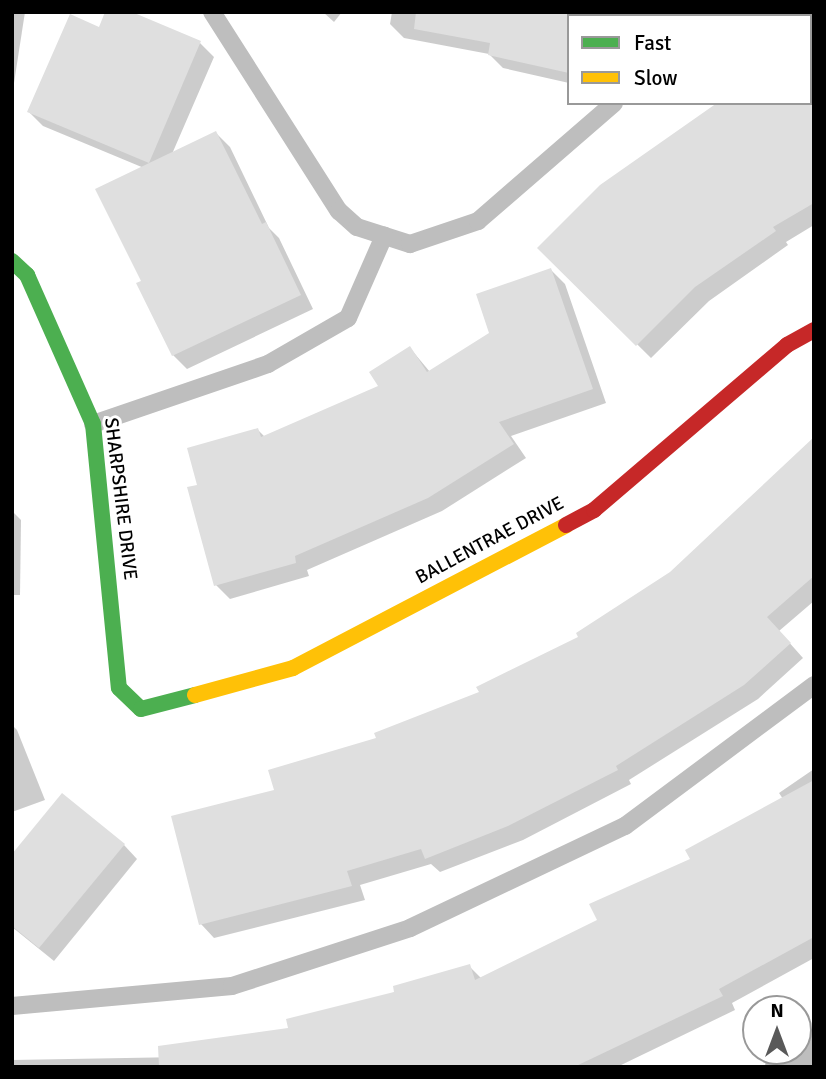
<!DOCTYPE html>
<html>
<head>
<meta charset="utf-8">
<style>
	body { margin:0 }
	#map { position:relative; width:826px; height:1079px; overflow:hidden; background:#fff; font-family:Signika,sans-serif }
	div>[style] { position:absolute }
	.shadow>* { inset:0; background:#0003 }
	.building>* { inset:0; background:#dfdfdf }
	.lane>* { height:18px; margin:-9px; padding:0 9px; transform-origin:9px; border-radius:9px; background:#bebebe }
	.street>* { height:35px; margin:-17.5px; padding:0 17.5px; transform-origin:17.5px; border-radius:17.5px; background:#bebebe }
	.fast>* { height:16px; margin:-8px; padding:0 8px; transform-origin:8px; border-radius:8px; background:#4caf50 }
	.slow>* { height:16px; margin:-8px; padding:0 8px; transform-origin:8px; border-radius:8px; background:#ffc107 }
	.jam>* { height:16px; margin:-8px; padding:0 8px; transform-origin:8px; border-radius:8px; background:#c62828 }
	span { translate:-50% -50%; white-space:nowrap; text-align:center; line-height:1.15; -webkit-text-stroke:6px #fff; paint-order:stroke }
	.street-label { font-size:19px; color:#000 }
	.frame { position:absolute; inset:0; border:14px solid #000; pointer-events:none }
	.legend { position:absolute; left:567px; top:14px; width:245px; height:91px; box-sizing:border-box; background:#fff; border:2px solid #999; margin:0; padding:9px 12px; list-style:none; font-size:21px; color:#000 }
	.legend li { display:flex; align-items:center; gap:14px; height:35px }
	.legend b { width:35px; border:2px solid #999 }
	.north { position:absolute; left:742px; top:995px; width:70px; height:70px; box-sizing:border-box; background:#fff; border:2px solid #999; border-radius:50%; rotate:0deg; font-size:19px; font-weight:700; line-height:28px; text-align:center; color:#000 }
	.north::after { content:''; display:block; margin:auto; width:24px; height:32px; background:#595959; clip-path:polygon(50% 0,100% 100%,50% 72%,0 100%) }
</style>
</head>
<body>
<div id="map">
	<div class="shadow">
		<div style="clip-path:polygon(12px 12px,25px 12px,12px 96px)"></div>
		<div style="clip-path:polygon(323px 12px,342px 12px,334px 22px)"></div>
		<div style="clip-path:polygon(392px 12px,598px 12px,597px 16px,569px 16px,569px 83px,503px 68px,489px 54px,404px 38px,390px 24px)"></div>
		<div style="clip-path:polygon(712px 12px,814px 12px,814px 36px,810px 36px,810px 16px,712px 16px)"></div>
		<div style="clip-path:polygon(100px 29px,200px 43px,214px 57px,172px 154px,216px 133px,230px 147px,269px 228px,279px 238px,313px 309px,187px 369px,173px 355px,143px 282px,144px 168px,43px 126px,29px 112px)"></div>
		<div style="clip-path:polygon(810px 82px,814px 87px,814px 225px,786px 242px,788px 245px,709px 301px,651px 358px,540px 248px,810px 103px)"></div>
		<div style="clip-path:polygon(551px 270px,565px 284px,606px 403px,511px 436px,526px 458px,442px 511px,307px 570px,309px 576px,230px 599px,216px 585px,199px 486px,258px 430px,265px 437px,381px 387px,410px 348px,430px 372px,491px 334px)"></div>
		<div style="clip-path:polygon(814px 453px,814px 601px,779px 631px,803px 658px,758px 699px,629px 780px,631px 784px,523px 840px,440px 872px,431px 864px,360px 885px,365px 900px,214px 938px,201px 924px,276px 791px,379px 739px,481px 693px,581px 637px,671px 574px)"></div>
		<div style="clip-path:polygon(12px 511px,21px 520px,20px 595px,12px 595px)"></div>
		<div style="clip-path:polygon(12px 725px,17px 730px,45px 800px,12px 812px)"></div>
		<div style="clip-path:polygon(814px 769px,814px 958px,732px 1003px,735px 1010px,617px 1067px,12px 1067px,12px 1060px,182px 1057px,290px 1029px,469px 966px,482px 979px,599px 921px,783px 799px,779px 793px)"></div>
		<div style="clip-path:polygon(124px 845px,137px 859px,54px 961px,12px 927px,12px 856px)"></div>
	</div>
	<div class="building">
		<div style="clip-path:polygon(105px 12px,132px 12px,201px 41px,149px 163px,27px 112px,70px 14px,99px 27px)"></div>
		<div style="clip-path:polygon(416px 12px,569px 12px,569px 73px,488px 55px,490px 43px,414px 29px)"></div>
		<div style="clip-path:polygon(717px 103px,814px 103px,814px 203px,773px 227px,776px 231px,695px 287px,636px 346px,537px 248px,600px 185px)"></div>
		<div style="clip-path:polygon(216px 131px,262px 224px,266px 222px,301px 295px,172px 356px,136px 283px,141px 281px,95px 189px)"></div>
		<div style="clip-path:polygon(551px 268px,593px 389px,499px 422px,514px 444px,428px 498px,295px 556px,296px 563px,214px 586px,187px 487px,197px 485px,187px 448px,258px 428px,261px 437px,378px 386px,369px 372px,410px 346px,427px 372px,489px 333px,476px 294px)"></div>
		<div style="clip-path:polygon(814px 437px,814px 576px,767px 617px,791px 643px,744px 685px,616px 766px,618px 770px,508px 826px,425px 859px,421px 849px,347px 871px,352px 886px,199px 925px,171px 816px,274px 790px,268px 770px,376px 738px,374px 733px,479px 692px,476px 687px,578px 637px,576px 633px,670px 572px)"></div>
		<div style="clip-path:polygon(814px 780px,814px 937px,719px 989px,723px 996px,574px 1067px,159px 1067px,158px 1046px,288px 1028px,286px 1019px,394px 992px,393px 986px,470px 964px,475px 980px,597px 920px,589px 904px,690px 859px,685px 850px)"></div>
		<div style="clip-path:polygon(62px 793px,125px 844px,39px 948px,12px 926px,12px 854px)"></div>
	</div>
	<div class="lane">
		<div style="left:212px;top:12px;width:236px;rotate:57.5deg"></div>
		<div style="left:339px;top:211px;width:24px;rotate:42deg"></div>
		<div style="left:357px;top:227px;width:56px;rotate:17.8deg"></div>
		<div style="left:410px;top:244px;width:72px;rotate:-18.7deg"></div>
		<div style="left:478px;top:221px;width:180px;rotate:-40.9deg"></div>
		<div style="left:652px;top:16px;width:4px;rotate:-90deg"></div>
		<div style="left:93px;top:424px;width:185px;rotate:-18.9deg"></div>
		<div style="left:268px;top:364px;width:92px;rotate:-29.9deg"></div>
		<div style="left:348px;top:318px;width:90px;rotate:-66.3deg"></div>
		<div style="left:12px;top:1006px;width:221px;rotate:-5.2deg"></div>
		<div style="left:232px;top:986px;width:187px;rotate:-18deg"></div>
		<div style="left:410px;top:928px;width:238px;rotate:-25.4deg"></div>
		<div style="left:625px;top:826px;width:236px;rotate:-36.7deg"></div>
	</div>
	<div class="street">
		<div style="left:782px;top:1067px;width:38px;rotate:-33deg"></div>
	</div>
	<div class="fast">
		<div style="left:12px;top:261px;width:21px;rotate:43deg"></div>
		<div style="left:27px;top:275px;width:163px;rotate:66.1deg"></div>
		<div style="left:93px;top:424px;width:265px;rotate:84.4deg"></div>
		<div style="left:119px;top:688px;width:30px;rotate:44deg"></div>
		<div style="left:141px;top:709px;width:56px;rotate:-14.5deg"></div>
	</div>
	<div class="slow">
		<div style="left:195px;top:695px;width:102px;rotate:-15.4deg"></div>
		<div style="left:293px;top:668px;width:308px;rotate:-27.6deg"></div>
	</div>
	<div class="jam">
		<div style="left:566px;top:525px;width:32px;rotate:-28deg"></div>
		<div style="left:594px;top:510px;width:254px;rotate:-40.5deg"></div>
		<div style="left:787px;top:345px;width:31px;rotate:-29deg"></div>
	</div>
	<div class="street-label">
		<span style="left:120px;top:499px;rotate:83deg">SHARPSHIRE DRIVE</span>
		<span style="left:490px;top:541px;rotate:-28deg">BALLENTRAE DRIVE</span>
	</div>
	<div class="frame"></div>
	<ul class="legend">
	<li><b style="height:9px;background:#4caf50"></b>Fast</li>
	<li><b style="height:9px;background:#ffc107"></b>Slow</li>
	</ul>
	<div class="north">N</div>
</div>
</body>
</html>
